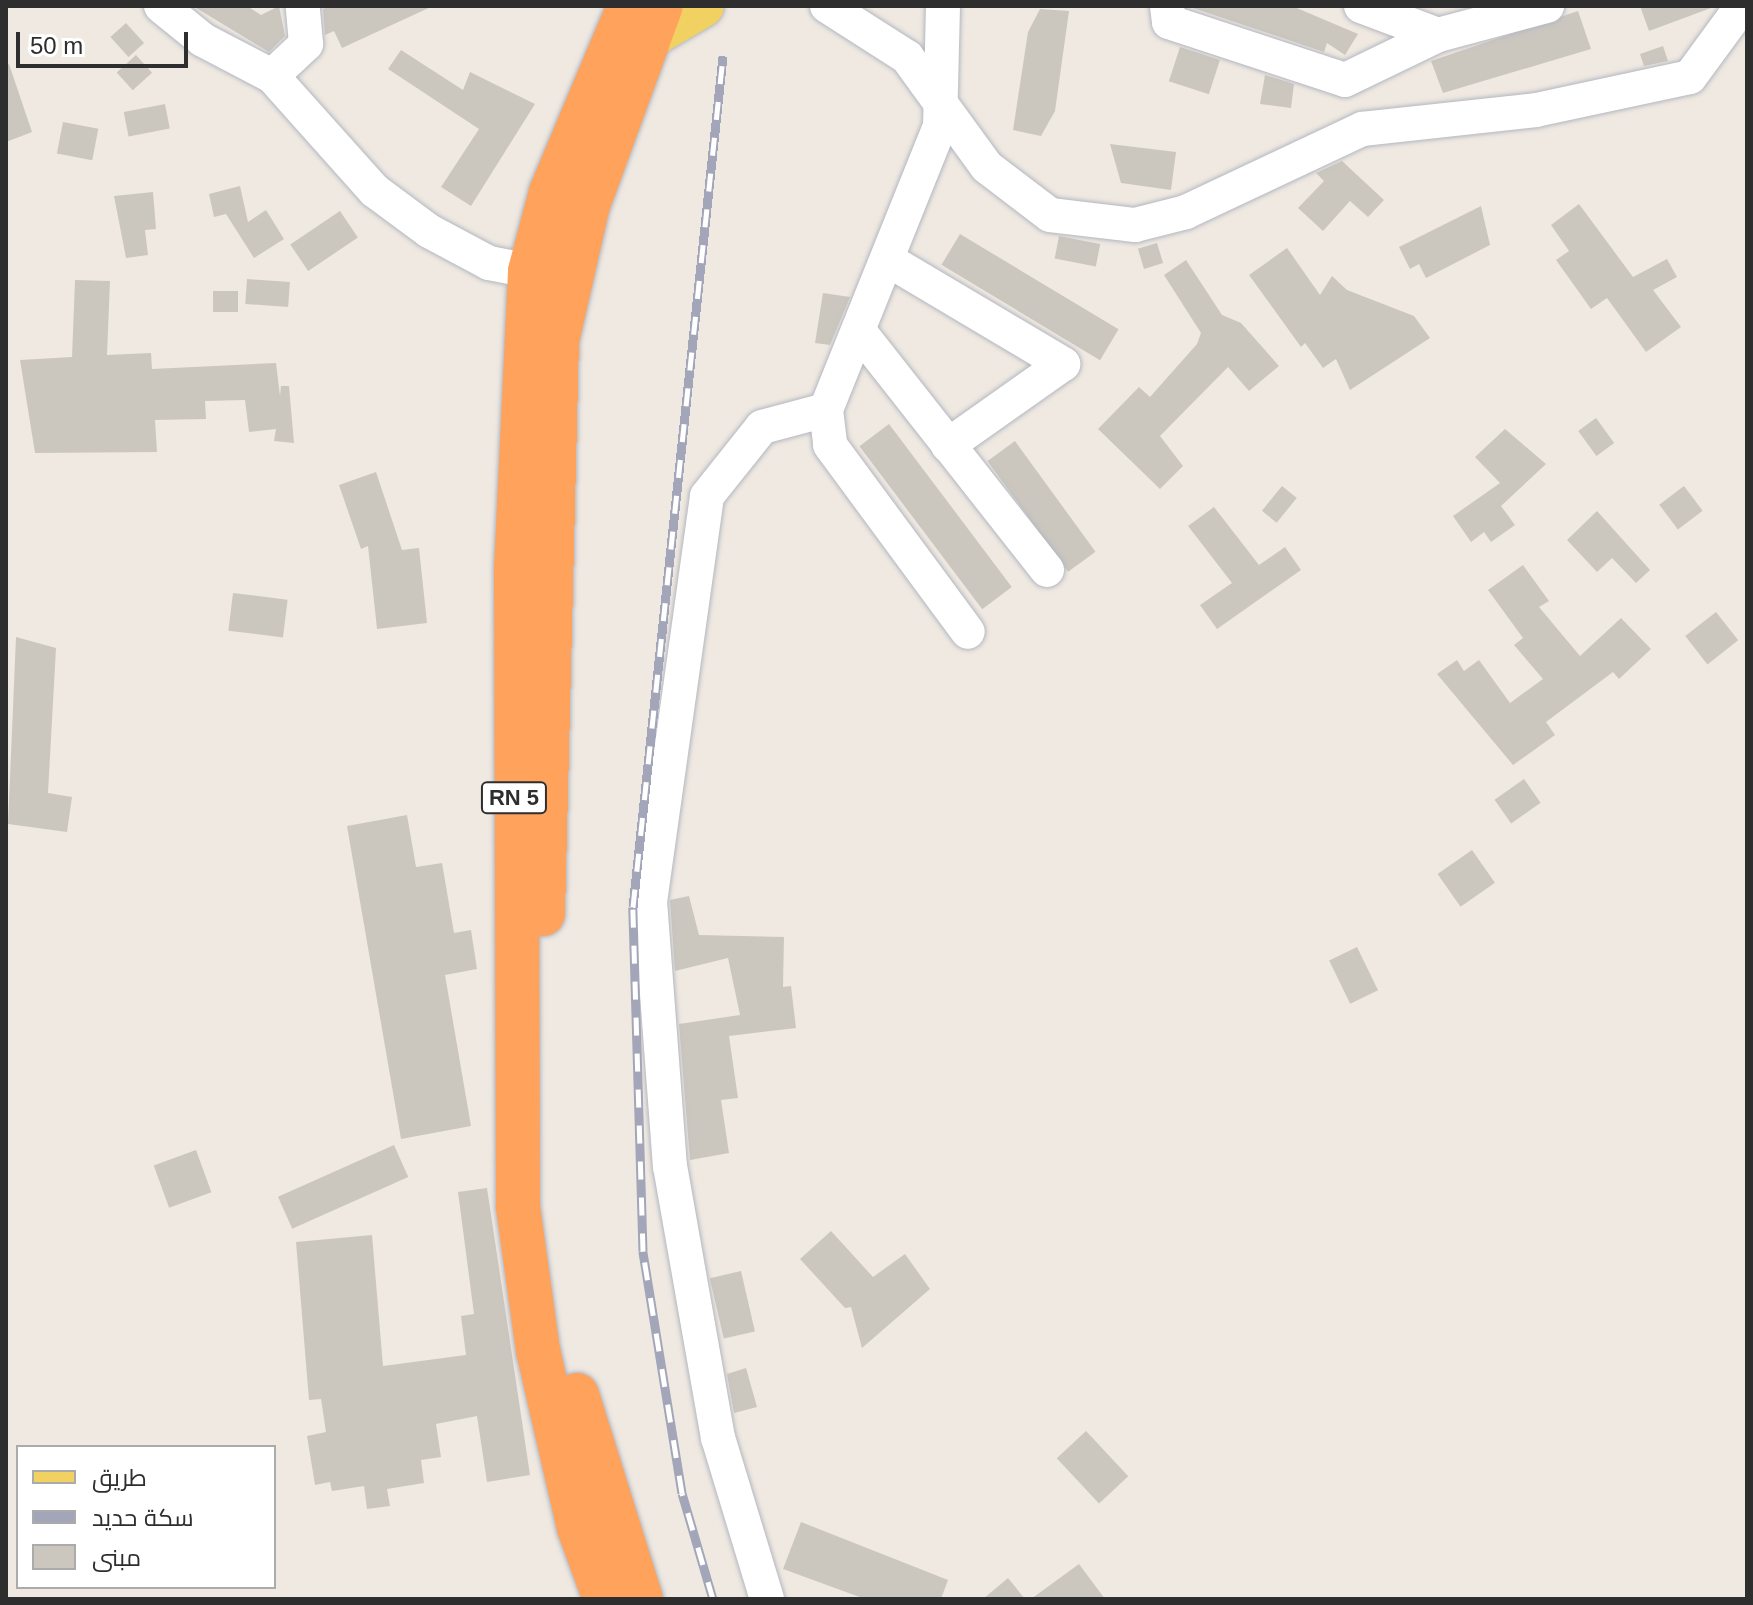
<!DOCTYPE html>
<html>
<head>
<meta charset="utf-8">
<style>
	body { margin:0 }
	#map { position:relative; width:1753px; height:1605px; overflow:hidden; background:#efe9e1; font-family:Helvetica,Cairo,sans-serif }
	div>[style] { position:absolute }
	.building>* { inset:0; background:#cbc7bf; transform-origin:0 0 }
	.roads { filter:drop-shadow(0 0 2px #b4b7c1) drop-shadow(0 0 2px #b4b7c1) }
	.minor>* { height:34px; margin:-17px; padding:0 17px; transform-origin:17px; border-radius:17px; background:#fff }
	.major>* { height:42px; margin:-21px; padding:0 21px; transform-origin:21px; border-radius:21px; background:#f2d163 }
	.highway>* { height:44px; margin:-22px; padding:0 22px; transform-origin:22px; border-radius:22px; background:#ffa35c }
	.rail>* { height:9px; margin-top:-4.5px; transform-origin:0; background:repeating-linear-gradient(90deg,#fff 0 18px,#a3a6b8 0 36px); box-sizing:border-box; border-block:2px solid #a3a6b8 }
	span { translate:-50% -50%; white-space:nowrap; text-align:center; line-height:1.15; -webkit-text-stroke:7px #fff; paint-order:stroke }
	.shield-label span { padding:2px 6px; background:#fff; border:2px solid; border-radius:6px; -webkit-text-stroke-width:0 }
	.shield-label { font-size:22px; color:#2e2e2e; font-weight:700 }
	.frame { position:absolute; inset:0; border:8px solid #2e2e2e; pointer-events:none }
	.legend { position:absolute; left:16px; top:1445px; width:260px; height:144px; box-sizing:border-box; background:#fff; border:2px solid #ababab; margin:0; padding:10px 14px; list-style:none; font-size:24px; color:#2e2e2e }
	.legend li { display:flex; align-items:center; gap:16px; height:40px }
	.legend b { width:40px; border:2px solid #ababab }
	.scale { position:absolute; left:16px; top:32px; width:172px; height:36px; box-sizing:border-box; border:4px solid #2e2e2e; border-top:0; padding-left:10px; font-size:24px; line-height:28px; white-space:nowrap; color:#2e2e2e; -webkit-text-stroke:6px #fff; paint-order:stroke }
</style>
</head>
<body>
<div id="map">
	<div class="building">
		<div style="clip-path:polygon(193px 6px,247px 6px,261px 15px,279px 6px,285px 36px,269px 52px)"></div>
		<div style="clip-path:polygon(330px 6px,433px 6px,342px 48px,334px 31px,325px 35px,323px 9px)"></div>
		<div style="clip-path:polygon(1187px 6px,1292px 6px,1358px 34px,1345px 55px,1327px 43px,1324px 52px)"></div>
		<div style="clip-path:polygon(1640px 6px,1711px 6px,1711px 8px,1649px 31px)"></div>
		<div style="clip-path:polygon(1040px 9px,1069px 11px,1055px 111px,1041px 136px,1013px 130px,1028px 32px)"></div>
		<div style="clip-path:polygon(1578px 11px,1591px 49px,1443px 93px,1431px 61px)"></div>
		<div style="left:126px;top:23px;width:27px;height:21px;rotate:48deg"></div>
		<div style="clip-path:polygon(1663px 46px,1668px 61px,1644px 66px,1640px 54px)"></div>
		<div style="left:1180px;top:47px;width:42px;height:36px;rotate:18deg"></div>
		<div style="clip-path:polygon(401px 50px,463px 90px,470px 72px,535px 104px,471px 206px,441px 187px,479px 129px,388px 69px)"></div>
		<div style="left:136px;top:55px;width:24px;height:26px;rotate:48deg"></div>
		<div style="clip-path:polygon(9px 64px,32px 132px,6px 142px,6px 65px)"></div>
		<div style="clip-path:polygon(1265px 75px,1294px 84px,1291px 108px,1260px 104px)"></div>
		<div style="left:165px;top:104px;width:25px;height:42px;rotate:79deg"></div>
		<div style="left:63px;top:122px;width:36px;height:32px;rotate:11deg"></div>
		<div style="clip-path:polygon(1110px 144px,1176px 152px,1171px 190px,1121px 183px)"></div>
		<div style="clip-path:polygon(1342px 161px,1384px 200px,1368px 217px,1350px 201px,1323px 231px,1298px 208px,1324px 181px,1316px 173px)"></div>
		<div style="clip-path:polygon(240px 186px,248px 222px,266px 210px,284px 239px,254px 258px,226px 214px,214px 217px,209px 194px)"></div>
		<div style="clip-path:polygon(153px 192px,156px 229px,145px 230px,148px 255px,126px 258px,114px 196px)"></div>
		<div style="clip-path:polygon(1579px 204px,1633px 277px,1667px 259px,1677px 277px,1653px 290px,1681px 327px,1646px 352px,1607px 298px,1591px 309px,1556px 260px,1569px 251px,1551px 225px)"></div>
		<div style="clip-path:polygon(1481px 206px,1490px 245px,1426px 278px,1419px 264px,1410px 269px,1399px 247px)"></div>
		<div style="left:340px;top:211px;width:32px;height:60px;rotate:56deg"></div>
		<div style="left:960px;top:234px;width:185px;height:36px;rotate:31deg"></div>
		<div style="left:1059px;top:236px;width:42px;height:23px;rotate:11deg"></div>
		<div style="left:1157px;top:243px;width:21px;height:20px;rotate:73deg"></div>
		<div style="clip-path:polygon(1287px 248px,1320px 295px,1332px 276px,1347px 290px,1414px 316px,1430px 338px,1350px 390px,1336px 359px,1323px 368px,1305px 343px,1301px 347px,1249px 275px)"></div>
		<div style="clip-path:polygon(1186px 260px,1222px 315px,1241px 323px,1279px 366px,1249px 391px,1228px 367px,1160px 436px,1183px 466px,1160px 489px,1098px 429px,1139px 387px,1150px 397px,1197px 344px,1201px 333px,1164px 275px)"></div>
		<div style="left:247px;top:279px;width:43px;height:25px;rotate:4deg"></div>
		<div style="clip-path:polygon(75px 280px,110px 281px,107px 355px,151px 353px,152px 369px,276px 363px,280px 396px,281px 386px,289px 386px,294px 443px,274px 441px,276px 429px,249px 432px,245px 400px,205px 401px,206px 419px,155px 420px,157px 452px,35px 453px,20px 360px,72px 357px)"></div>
		<div style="left:238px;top:291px;width:21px;height:25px;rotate:90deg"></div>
		<div style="clip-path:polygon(823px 293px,850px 297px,830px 345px,815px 343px)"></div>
		<div style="left:1596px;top:418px;width:31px;height:22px;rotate:54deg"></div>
		<div style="left:889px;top:424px;width:204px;height:37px;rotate:53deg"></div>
		<div style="clip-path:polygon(1505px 429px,1546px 464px,1501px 506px,1515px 525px,1491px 542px,1484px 532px,1471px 542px,1453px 516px,1500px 483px,1475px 457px)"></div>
		<div style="left:1015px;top:441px;width:137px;height:34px;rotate:54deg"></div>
		<div style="clip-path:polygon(376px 472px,402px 550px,419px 548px,427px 623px,377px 629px,368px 546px,361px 549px,339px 485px)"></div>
		<div style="left:1282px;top:486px;width:19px;height:32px;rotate:39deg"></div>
		<div style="left:1684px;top:486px;width:31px;height:31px;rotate:53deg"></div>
		<div style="clip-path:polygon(1214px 507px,1259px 565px,1285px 547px,1301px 570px,1217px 629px,1200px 605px,1232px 583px,1188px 526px)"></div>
		<div style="clip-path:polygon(1597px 511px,1650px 570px,1636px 583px,1612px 558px,1597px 572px,1567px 540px)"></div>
		<div style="clip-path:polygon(1523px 565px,1549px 601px,1539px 607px,1580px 656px,1621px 618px,1651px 649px,1619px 679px,1613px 672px,1546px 722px,1555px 735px,1513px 765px,1437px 674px,1457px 660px,1464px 671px,1479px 660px,1510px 703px,1543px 679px,1514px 645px,1523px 638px,1488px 590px)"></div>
		<div style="left:233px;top:593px;width:55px;height:38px;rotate:7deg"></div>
		<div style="left:1716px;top:612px;width:36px;height:39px;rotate:52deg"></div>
		<div style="clip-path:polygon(16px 637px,56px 648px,48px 793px,72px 797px,67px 832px,8px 824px)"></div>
		<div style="left:1524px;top:779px;width:29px;height:36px;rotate:55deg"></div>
		<div style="clip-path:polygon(407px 815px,416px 867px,442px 863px,454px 933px,471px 930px,477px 969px,445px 975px,471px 1126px,401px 1139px,347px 826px)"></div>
		<div style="left:1472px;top:850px;width:40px;height:42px;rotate:55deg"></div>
		<div style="clip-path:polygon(689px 896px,699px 935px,784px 937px,783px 987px,791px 986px,796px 1028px,729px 1036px,738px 1098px,721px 1100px,729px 1153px,690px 1160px,679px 1024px,740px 1015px,728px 958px,675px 971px,670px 900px)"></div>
		<div style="left:1357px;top:947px;width:48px;height:31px;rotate:64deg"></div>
		<div style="left:394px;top:1145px;width:35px;height:127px;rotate:66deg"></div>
		<div style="left:196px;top:1150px;width:45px;height:45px;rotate:70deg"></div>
		<div style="clip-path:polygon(487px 1188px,530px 1475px,487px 1482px,477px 1416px,436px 1424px,441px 1457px,421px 1460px,424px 1483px,387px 1489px,390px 1506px,367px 1509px,364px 1486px,332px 1491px,330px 1482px,315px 1485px,307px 1436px,326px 1432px,321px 1399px,309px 1400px,296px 1242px,372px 1235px,383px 1366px,466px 1355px,461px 1316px,474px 1314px,458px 1192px)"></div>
		<div style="clip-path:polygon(831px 1231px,873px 1277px,905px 1254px,930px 1289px,862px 1348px,851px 1307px,845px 1308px,800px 1259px)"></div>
		<div style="left:741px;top:1271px;width:62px;height:32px;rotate:77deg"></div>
		<div style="clip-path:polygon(746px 1368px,757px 1407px,734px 1413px,727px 1374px)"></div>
		<div style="left:1086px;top:1431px;width:62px;height:40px;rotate:47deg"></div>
		<div style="clip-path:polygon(801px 1522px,948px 1580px,941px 1599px,865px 1599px,783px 1569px)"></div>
		<div style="clip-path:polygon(1079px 1564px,1105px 1599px,1031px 1599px)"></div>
		<div style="clip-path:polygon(1008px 1578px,1025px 1599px,983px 1599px)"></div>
	</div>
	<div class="roads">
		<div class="minor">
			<div style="left:161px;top:6px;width:54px;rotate:39deg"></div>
			<div style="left:203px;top:40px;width:78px;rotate:27.6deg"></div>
			<div style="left:272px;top:76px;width:154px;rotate:48.2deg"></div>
			<div style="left:375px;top:191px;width:67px;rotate:36.5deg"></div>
			<div style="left:429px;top:231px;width:68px;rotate:28.1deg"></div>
			<div style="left:489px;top:263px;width:42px;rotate:11deg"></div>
			<div style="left:827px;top:6px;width:95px;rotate:32.5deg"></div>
			<div style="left:907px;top:57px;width:136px;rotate:54deg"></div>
			<div style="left:987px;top:167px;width:79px;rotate:37.3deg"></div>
			<div style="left:1050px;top:215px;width:86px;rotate:6.7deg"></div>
			<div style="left:1135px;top:225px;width:53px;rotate:-14.3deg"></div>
			<div style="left:1186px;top:212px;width:195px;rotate:-25.2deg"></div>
			<div style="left:1362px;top:129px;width:175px;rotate:-6.2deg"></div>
			<div style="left:1536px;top:110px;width:157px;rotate:-12.1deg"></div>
			<div style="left:1690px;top:77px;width:88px;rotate:-53.8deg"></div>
			<div style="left:943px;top:6px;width:120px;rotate:91.4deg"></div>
			<div style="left:940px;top:126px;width:306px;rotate:111.9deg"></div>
			<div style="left:826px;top:410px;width:35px;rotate:83deg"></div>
			<div style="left:830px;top:445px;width:232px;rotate:53.6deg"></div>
			<div style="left:1167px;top:6px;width:16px;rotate:83deg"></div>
			<div style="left:1169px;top:22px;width:185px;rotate:18.2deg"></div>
			<div style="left:1345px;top:80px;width:103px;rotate:-25.8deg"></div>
			<div style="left:1438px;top:35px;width:113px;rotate:-14.9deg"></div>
			<div style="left:1361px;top:6px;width:82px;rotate:20.6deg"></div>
			<div style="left:272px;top:76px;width:47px;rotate:-43.3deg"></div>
			<div style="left:306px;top:44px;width:38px;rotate:-95deg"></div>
			<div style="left:888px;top:260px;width:204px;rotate:30.7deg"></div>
			<div style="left:1063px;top:364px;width:141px;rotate:144.8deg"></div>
			<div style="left:859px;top:331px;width:304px;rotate:51.8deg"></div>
			<div style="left:767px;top:1599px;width:168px;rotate:-106.9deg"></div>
			<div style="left:718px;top:1438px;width:275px;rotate:-100deg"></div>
			<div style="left:670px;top:1167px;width:266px;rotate:-94.3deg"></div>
			<div style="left:650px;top:902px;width:410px;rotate:-82deg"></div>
			<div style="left:707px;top:496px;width:88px;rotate:-51.4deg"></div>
			<div style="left:762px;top:427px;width:66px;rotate:-14.9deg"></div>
		</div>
		<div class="major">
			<div style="left:645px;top:40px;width:67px;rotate:-30.4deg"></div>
		</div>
		<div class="highway">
			<div style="left:543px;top:914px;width:573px;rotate:-88.6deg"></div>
			<div style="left:557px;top:341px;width:139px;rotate:-77.2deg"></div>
			<div style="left:588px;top:205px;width:212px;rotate:-69.9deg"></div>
			<div style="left:577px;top:1395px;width:214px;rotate:72.6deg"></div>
			<div style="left:605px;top:1599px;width:76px;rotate:-110.1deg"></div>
			<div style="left:579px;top:1528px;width:182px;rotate:-103deg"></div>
			<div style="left:538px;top:1351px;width:145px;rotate:-97.9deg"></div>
			<div style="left:518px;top:1207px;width:638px;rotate:-90.18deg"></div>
			<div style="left:516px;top:569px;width:298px;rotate:-87.3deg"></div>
			<div style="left:530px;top:271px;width:82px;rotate:-75.1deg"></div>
			<div style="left:551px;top:192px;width:202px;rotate:-67.2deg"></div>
		</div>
	</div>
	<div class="rail">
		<div style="left:713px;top:1599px;width:110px;rotate:-106.3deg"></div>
		<div style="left:682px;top:1493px;width:245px;rotate:-99.2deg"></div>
		<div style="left:643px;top:1251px;width:344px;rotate:-91.7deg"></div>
		<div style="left:633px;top:907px;width:856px;rotate:-83.96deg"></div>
	</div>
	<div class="shield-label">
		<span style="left:514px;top:798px">RN 5</span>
	</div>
	<div class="frame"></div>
	<ul class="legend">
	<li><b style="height:10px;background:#f2d163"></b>طريق</li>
	<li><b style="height:10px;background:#a3a6b8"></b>سكة حديد</li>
	<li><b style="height:22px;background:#cbc7bf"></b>مبنى</li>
	</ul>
	<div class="scale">50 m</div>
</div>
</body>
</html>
